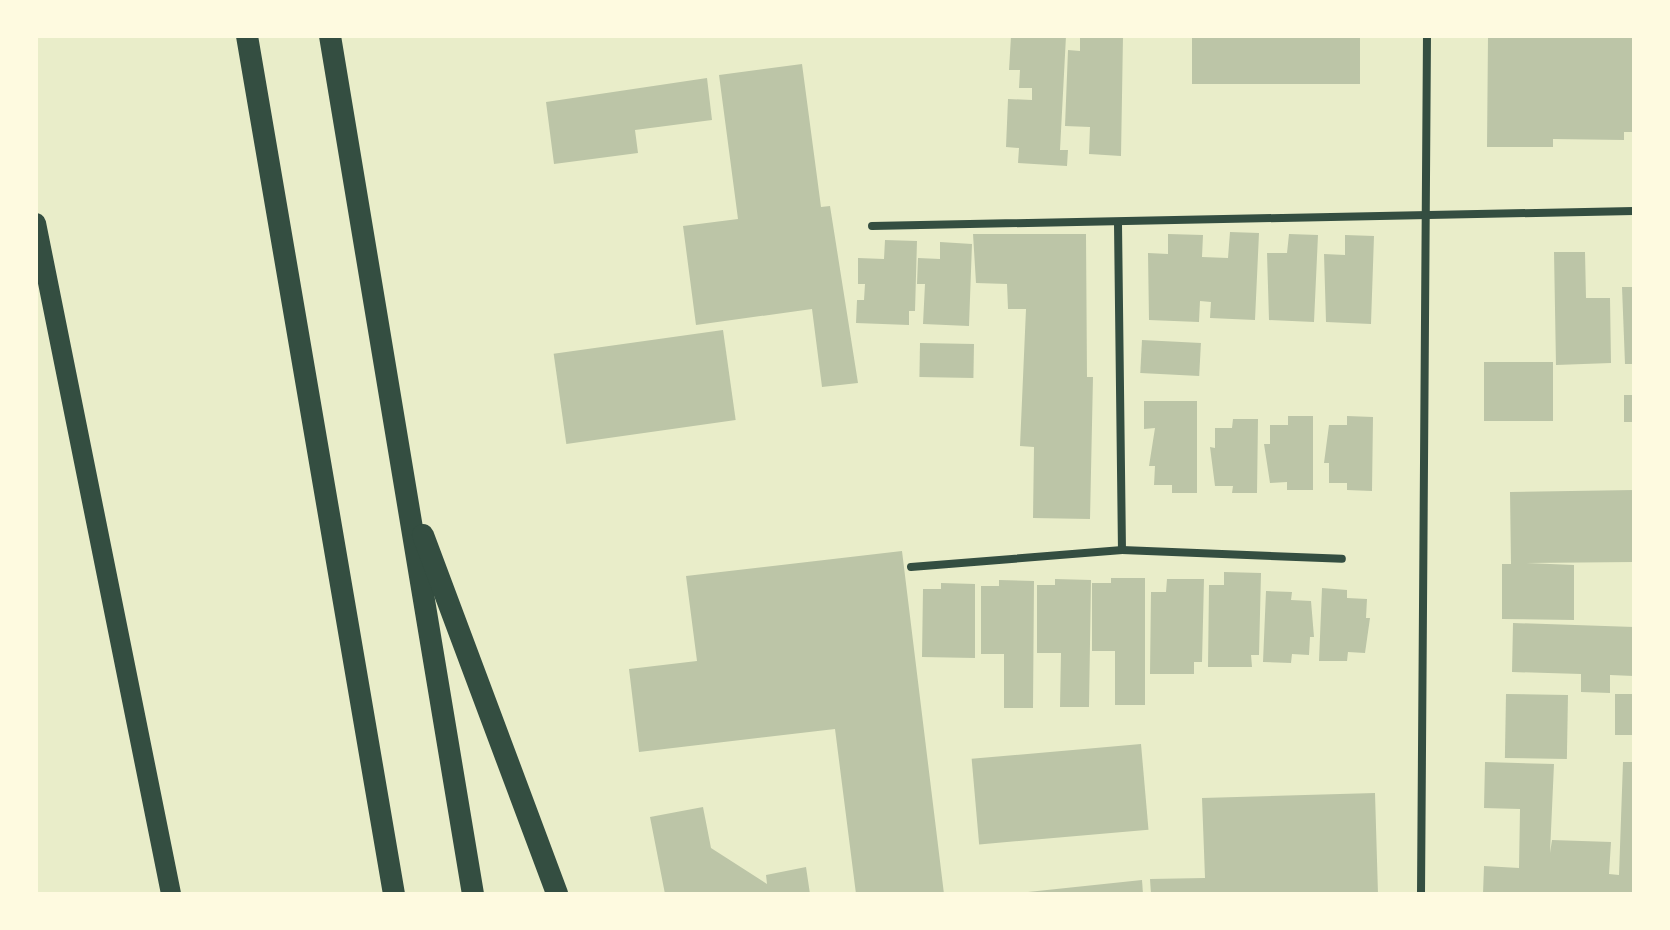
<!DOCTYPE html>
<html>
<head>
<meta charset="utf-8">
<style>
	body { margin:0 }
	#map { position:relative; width:1670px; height:930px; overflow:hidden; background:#e9edc9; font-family:"Sofia Sans Condensed",sans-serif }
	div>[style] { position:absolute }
	.building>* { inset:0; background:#bcc5a7; transform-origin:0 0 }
	.minor>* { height:8px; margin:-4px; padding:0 4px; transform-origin:4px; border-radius:4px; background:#344e41 }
	.primary>* { height:20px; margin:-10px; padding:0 10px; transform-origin:10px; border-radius:10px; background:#344e41 }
	.trunk>* { height:22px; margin:-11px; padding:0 11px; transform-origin:11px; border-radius:11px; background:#344e41 }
	span { translate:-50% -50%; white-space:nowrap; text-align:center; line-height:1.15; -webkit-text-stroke:6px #fefae0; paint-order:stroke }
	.frame { position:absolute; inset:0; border:38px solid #fefae0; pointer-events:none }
</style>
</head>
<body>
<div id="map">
	<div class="building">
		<div style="clip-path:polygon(1011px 36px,1066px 36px,1060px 150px,1068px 150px,1067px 166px,1018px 163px,1019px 148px,1006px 147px,1008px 99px,1032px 100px,1032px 88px,1019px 88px,1020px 70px,1009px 70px)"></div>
		<div style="clip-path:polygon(1080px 36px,1123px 36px,1121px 156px,1089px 154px,1090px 127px,1065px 126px,1068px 50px,1080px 51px)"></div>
		<div style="left:1192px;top:36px;width:168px;height:48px"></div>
		<div style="clip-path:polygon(1488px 36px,1634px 36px,1634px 132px,1624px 132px,1624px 140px,1553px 139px,1553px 147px,1487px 147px)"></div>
		<div style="clip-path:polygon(802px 64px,821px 207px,830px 206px,858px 383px,822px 387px,812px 309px,696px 325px,683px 226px,738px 219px,719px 75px)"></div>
		<div style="clip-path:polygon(707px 78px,712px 120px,635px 130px,638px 153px,554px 164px,546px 102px)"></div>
		<div style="clip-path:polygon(1230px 232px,1259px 233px,1255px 320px,1210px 318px,1211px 302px,1200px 301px,1199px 322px,1149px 320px,1148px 253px,1168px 254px,1168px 234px,1203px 235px,1202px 257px,1228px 258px)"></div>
		<div style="clip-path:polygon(973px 234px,1086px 234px,1087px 377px,1093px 377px,1090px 519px,1033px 518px,1034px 447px,1020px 446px,1026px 309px,1008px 309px,1007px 284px,976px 283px)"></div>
		<div style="clip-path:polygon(1289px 234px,1318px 235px,1314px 322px,1269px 320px,1267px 253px,1287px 253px)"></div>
		<div style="clip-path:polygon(1345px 235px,1374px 236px,1371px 324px,1326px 322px,1324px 254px,1345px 255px)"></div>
		<div style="clip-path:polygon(885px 240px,917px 241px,915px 311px,909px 311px,909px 325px,856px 323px,857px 300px,864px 300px,865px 284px,858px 284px,858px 258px,884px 259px)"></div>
		<div style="clip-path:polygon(940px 242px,972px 244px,969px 326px,923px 324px,925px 284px,917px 284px,918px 258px,940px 259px)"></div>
		<div style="clip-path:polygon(1554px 252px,1585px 252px,1586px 298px,1610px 298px,1611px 363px,1556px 365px)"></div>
		<div style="clip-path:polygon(1622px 287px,1634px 287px,1634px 364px,1625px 364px)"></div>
		<div style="left:723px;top:330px;width:91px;height:171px;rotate:82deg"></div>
		<div style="left:1142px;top:340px;width:59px;height:33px;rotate:3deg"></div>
		<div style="left:920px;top:343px;width:54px;height:34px;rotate:1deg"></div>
		<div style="left:1484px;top:362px;width:69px;height:59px"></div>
		<div style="left:1624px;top:395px;width:10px;height:27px"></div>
		<div style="clip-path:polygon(1144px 401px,1197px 401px,1197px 493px,1172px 493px,1172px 485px,1154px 485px,1155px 466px,1149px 466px,1155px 428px,1144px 429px)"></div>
		<div style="clip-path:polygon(1288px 416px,1313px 416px,1313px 490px,1287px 490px,1287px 482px,1270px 483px,1264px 444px,1270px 444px,1270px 425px,1288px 425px)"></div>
		<div style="clip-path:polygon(1347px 416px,1373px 417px,1372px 491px,1347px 490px,1347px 483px,1329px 483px,1329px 463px,1324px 463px,1329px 425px,1347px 425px)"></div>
		<div style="clip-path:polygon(1233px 419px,1258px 419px,1257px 493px,1232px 493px,1233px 486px,1215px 486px,1210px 447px,1215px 448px,1215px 428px,1232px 428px)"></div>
		<div style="clip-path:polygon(1634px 490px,1634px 562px,1526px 563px,1574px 565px,1574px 620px,1502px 619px,1502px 564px,1511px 564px,1510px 492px)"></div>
		<div style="clip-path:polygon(902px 551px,944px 894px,856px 894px,835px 729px,639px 752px,629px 669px,697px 661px,686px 576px)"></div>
		<div style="clip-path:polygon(1224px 572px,1261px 573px,1259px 655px,1251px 655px,1252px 667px,1208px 667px,1209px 585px,1224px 585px)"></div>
		<div style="clip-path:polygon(1111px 578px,1145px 578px,1145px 705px,1115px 705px,1115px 651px,1092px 651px,1092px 583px,1111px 583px)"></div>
		<div style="clip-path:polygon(1055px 579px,1091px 580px,1089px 707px,1060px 707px,1061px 653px,1037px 653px,1037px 585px,1055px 585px)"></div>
		<div style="clip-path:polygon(1167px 579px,1204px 579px,1202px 662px,1194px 662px,1194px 674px,1150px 674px,1151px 592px,1166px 592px)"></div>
		<div style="clip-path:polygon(999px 580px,1034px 581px,1033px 708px,1004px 708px,1004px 654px,981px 654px,981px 586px,999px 586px)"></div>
		<div style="clip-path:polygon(941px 583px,975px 584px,975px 658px,922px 657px,923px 589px,941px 589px)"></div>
		<div style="clip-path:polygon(1322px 588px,1347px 590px,1347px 598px,1367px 599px,1366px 618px,1370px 618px,1365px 653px,1348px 652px,1347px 661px,1319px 661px)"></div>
		<div style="clip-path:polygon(1266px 591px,1292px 592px,1291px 600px,1311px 601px,1314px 637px,1310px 637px,1309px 655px,1292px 654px,1291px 663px,1263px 662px)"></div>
		<div style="clip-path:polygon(1513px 623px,1634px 627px,1634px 676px,1610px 675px,1610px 693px,1581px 692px,1581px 674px,1512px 672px)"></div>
		<div style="left:1506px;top:694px;width:62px;height:64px;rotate:1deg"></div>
		<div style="left:1615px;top:694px;width:19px;height:41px"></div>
		<div style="left:1141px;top:744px;width:86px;height:170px;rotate:85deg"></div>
		<div style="clip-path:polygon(1485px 762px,1554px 764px,1550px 853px,1552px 840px,1611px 842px,1609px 874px,1619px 875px,1623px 762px,1634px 762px,1634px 894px,1483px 894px,1484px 866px,1519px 868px,1520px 809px,1484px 808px)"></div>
		<div style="clip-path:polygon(1375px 793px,1378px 894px,1151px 894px,1150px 879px,1205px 878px,1202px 798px)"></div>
		<div style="clip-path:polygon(703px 807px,711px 848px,767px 884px,766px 875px,806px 867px,810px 894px,665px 894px,650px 817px)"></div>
		<div style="clip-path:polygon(1142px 880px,1143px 894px,1029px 894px,1028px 892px)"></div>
	</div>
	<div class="minor">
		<div style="left:1118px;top:224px;width:326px;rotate:89.3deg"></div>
		<div style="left:872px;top:226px;width:762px;rotate:-1.13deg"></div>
		<div style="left:911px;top:567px;width:212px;rotate:-4.6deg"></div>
		<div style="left:1122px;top:550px;width:220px;rotate:2.3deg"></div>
		<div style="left:1421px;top:894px;width:858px;rotate:-89.6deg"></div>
	</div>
	<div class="primary">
		<div style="left:36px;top:223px;width:684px;rotate:78.62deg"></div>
	</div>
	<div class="trunk">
		<div style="left:247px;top:36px;width:871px;rotate:80.28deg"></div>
		<div style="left:330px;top:36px;width:870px;rotate:80.54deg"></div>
		<div style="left:423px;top:535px;width:383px;rotate:69.5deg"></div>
	</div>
	<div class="frame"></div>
</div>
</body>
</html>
